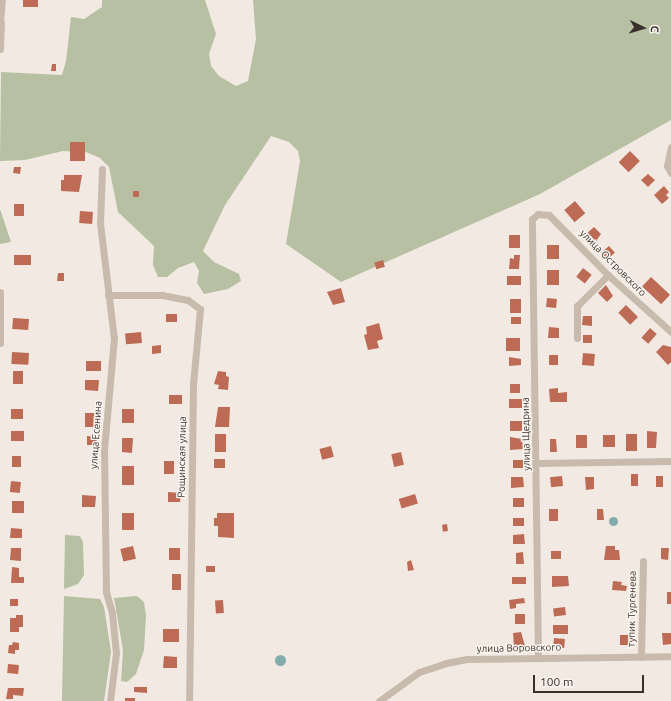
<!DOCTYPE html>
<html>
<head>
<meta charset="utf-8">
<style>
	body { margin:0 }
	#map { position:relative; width:671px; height:701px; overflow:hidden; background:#f2eae2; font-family:Ubuntu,sans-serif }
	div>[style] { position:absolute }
	.green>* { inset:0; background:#b7c0a2 }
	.water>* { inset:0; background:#83acad }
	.round { border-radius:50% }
	.building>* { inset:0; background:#bd6b55; transform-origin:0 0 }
	.minor>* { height:7px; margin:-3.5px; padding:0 3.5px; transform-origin:3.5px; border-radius:3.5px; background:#c9baae }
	span { translate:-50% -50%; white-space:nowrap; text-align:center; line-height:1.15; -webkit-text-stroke:3px #f9f4ee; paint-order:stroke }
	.street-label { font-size:10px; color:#392f2c }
	.north { position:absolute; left:623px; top:8px; width:40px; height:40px; -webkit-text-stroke:3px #f9f4ee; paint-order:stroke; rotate:95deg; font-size:11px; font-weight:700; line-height:16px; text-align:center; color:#392f2c }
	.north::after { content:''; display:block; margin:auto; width:14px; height:18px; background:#392f2c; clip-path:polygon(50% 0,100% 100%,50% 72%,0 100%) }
	.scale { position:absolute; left:533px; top:675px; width:111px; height:18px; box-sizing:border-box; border:2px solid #392f2c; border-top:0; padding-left:5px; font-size:12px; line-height:14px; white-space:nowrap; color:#392f2c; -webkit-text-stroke:3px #f9f4ee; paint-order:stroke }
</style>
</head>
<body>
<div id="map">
	<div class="green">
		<div style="clip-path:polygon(102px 0,205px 0,216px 34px,209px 54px,211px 66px,219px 76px,236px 86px,248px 81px,256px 39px,253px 0,671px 0,671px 120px,540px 194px,341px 282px,286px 244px,300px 161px,298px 151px,289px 142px,271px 136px,225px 205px,203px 251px,214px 262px,239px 274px,241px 281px,228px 289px,204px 294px,197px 283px,199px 271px,194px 262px,178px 268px,167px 277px,158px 277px,153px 265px,154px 246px,118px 212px,109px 167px,100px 158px,86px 152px,63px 151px,25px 160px,0 161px,1px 72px,62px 75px,66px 61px,71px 17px,84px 19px,102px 7px)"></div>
		<div style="clip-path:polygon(0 209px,11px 242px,0 244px)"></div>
		<div style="clip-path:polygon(65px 535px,80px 536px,83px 542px,84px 575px,78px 584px,64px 589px)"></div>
		<div style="clip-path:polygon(64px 596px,100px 599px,104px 607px,111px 652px,104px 701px,62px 701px)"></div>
		<div style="clip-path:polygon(137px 596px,144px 602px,146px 616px,144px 650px,136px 674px,127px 682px,121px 681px,123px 650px,114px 598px)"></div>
	</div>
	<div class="water">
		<div class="round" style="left:608.5px;top:516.5px;width:9px;height:9px"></div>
		<div class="round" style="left:274.5px;top:654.5px;width:11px;height:11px"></div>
	</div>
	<div class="building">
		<div style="left:23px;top:0;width:15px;height:7px"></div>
		<div style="clip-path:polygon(52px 64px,56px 64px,56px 71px,51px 71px)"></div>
		<div style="left:70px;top:142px;width:15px;height:19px"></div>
		<div style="left:630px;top:151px;width:14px;height:16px;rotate:45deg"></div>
		<div style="clip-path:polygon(14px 167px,21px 167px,20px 174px,13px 173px)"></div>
		<div style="clip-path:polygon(648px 174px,655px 180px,648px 187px,641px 180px)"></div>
		<div style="clip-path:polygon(64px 175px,82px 175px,79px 192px,61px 191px,61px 180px,64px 180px)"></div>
		<div style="clip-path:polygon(664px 186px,669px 192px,666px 195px,669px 198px,662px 204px,654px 195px)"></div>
		<div style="left:133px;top:191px;width:6px;height:6px"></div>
		<div style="left:575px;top:201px;width:16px;height:14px;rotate:50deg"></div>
		<div style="left:14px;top:204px;width:10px;height:12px"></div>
		<div style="left:80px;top:211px;width:13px;height:12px;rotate:4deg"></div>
		<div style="clip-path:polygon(594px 227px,601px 234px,594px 244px,585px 235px)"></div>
		<div style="left:509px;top:235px;width:11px;height:13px"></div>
		<div style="left:547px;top:245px;width:12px;height:14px"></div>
		<div style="left:609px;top:246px;width:9px;height:11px;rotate:49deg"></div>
		<div style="left:14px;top:255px;width:17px;height:10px"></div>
		<div style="clip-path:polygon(514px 255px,520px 255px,519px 269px,509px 269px,510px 258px,514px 259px)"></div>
		<div style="left:383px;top:260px;width:7px;height:9px;rotate:74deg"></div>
		<div style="left:583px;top:268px;width:11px;height:11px;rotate:38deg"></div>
		<div style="left:547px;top:270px;width:12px;height:15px"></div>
		<div style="clip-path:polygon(58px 273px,64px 273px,64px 281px,57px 281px)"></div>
		<div style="left:507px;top:276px;width:14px;height:9px"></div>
		<div style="left:651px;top:277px;width:26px;height:13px;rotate:43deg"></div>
		<div style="clip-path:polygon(606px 285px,613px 296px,607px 302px,598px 293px)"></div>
		<div style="clip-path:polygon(341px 288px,345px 302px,333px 305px,327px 292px)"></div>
		<div style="left:547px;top:298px;width:10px;height:9px;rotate:6deg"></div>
		<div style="left:510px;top:299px;width:11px;height:14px"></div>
		<div style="left:626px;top:305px;width:17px;height:11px;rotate:45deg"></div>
		<div style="left:166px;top:314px;width:11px;height:8px"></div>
		<div style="clip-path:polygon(583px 316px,592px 316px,592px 326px,582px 325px)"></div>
		<div style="left:511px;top:317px;width:10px;height:7px"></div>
		<div style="left:13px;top:318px;width:16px;height:11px;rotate:4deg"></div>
		<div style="clip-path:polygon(379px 323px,383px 339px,377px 341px,379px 348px,368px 350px,364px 335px,367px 334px,366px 327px)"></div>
		<div style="clip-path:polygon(549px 327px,559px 328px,559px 338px,548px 338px)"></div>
		<div style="left:650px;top:328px;width:9px;height:13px;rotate:41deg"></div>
		<div style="left:141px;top:332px;width:11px;height:16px;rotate:85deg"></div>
		<div style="left:583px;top:335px;width:9px;height:8px"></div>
		<div style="left:506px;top:338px;width:14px;height:13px"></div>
		<div style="clip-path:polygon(161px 345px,161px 353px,152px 354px,152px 346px)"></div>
		<div style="clip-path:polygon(663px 345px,671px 347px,671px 362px,668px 365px,656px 352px)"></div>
		<div style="left:12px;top:352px;width:17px;height:12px;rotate:3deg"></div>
		<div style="left:583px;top:353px;width:12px;height:12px;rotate:5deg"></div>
		<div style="left:549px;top:355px;width:9px;height:10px"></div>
		<div style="clip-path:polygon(509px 357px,521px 359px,521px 365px,509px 366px)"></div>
		<div style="left:86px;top:361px;width:15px;height:10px"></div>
		<div style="left:13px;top:371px;width:10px;height:13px"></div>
		<div style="clip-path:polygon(218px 371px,226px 372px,226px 376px,229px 377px,228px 390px,218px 389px,219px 385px,214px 384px)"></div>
		<div style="clip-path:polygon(85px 380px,99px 380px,98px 391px,85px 390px)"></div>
		<div style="left:510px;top:384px;width:10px;height:9px"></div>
		<div style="clip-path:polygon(558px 388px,558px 393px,567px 392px,567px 402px,550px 402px,549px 389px)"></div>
		<div style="left:169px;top:395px;width:13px;height:9px"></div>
		<div style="left:509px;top:399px;width:13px;height:9px"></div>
		<div style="clip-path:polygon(218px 407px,230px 407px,229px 427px,215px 427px)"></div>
		<div style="left:11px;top:409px;width:12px;height:10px"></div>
		<div style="left:122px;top:409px;width:12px;height:14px"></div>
		<div style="left:85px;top:413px;width:14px;height:14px"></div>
		<div style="left:522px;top:421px;width:10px;height:12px;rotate:90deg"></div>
		<div style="left:11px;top:431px;width:13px;height:10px"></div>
		<div style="clip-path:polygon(647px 431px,657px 432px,656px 448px,647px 448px)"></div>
		<div style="left:215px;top:434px;width:11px;height:18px"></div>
		<div style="left:626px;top:434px;width:11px;height:17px"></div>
		<div style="left:576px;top:435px;width:11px;height:13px"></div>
		<div style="left:603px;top:435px;width:12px;height:12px"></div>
		<div style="clip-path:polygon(87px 436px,97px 437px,96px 445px,87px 445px)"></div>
		<div style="clip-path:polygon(510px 437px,522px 439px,523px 449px,510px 450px)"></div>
		<div style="clip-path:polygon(122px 438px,133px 438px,132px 453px,122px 452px)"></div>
		<div style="clip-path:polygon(550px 439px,556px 439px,557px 452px,550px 452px)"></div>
		<div style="left:331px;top:446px;width:11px;height:12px;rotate:75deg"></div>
		<div style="left:401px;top:452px;width:13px;height:10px;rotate:77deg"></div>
		<div style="left:21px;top:456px;width:11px;height:9px;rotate:90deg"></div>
		<div style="left:225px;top:459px;width:9px;height:11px;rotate:90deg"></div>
		<div style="left:523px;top:460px;width:8px;height:10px;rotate:90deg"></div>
		<div style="left:164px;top:461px;width:10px;height:13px"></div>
		<div style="left:122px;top:466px;width:12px;height:19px"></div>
		<div style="left:631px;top:474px;width:7px;height:12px"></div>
		<div style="left:562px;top:476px;width:10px;height:12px;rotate:84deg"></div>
		<div style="left:656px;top:476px;width:7px;height:11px"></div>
		<div style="clip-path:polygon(511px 477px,523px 477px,524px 487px,511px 488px)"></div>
		<div style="clip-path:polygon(585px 477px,594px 477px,594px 489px,586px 490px)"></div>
		<div style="left:11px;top:481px;width:10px;height:11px;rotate:6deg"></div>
		<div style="clip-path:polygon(168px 492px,181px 493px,180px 502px,168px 502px)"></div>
		<div style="left:415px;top:494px;width:10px;height:17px;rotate:73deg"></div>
		<div style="clip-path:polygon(82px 495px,96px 496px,95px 507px,82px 507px)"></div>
		<div style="left:513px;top:498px;width:11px;height:9px"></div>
		<div style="left:12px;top:501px;width:12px;height:12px"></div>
		<div style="left:549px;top:509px;width:9px;height:12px"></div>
		<div style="clip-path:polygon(597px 509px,603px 509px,604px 520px,597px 520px)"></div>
		<div style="left:122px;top:513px;width:12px;height:17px"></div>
		<div style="clip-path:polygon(217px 513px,234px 513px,234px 538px,218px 537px,218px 526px,214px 526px,214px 518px,217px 518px)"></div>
		<div style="left:524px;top:518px;width:8px;height:11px;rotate:90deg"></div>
		<div style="left:447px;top:524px;width:7px;height:5px;rotate:82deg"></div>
		<div style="clip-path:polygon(11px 528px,22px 529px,22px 538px,10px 538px)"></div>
		<div style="clip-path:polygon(524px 534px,525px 544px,513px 544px,513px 535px)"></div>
		<div style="left:133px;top:546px;width:13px;height:13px;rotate:77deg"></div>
		<div style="clip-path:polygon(606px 546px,615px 546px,615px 550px,619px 550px,620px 560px,604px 560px)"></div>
		<div style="clip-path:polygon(11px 548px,21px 548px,21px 561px,10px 560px)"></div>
		<div style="left:169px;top:548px;width:11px;height:12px"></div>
		<div style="clip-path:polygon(661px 548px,669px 548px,668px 560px,661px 559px)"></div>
		<div style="left:551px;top:551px;width:10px;height:8px"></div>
		<div style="clip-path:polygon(523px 552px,524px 564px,516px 564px,516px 553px)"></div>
		<div style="clip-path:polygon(411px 560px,414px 570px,408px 571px,407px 562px)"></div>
		<div style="left:206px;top:566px;width:9px;height:6px"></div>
		<div style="clip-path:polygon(12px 567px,19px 568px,19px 577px,24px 577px,24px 583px,11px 583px)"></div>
		<div style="left:172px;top:574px;width:9px;height:16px"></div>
		<div style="clip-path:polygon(552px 576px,568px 576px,569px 586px,552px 587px)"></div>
		<div style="left:526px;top:577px;width:7px;height:14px;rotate:90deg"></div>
		<div style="clip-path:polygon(613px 581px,622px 582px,621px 585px,627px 586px,626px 591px,612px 590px)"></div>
		<div style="left:667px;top:592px;width:4px;height:12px"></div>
		<div style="clip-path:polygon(524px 598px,525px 603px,516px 604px,516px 608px,510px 609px,509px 600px)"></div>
		<div style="left:10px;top:599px;width:8px;height:7px"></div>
		<div style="left:223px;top:600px;width:13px;height:8px;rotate:86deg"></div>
		<div style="left:565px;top:607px;width:8px;height:12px;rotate:83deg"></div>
		<div style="left:515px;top:614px;width:10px;height:10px"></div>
		<div style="clip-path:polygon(16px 615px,23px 615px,23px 627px,19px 627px,19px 632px,10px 632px,10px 618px,16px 618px)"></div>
		<div style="left:553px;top:625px;width:15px;height:9px"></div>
		<div style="left:163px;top:629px;width:16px;height:13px"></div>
		<div style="clip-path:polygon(521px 632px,525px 646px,514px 647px,513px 633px)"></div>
		<div style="clip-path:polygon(662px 633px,671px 633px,671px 644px,663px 645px)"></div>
		<div style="left:620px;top:635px;width:12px;height:10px"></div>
		<div style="left:554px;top:638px;width:11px;height:9px;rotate:5deg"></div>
		<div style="clip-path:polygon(13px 642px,19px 643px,19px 650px,15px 650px,15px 654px,8px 653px,9px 645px,12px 645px)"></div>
		<div style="clip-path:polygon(164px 656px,177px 657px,177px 668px,163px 668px)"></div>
		<div style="left:8px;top:664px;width:11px;height:9px;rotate:5deg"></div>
		<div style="clip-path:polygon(134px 687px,147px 687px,147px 693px,134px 692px)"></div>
		<div style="clip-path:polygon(8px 688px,24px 688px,23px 696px,13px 695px,13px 699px,6px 699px)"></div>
		<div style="left:125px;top:698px;width:10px;height:3px"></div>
	</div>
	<div class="minor">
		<div style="left:0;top:22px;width:22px;rotate:-85deg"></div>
		<div style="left:0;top:49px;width:27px;rotate:-88deg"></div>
		<div style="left:671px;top:147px;width:19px;rotate:102deg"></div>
		<div style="left:667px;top:166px;width:8px;rotate:60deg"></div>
		<div style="left:102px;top:169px;width:54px;rotate:92.1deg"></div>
		<div style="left:100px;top:223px;width:116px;rotate:83.1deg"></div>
		<div style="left:114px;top:338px;width:111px;rotate:95.1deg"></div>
		<div style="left:104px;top:449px;width:143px;rotate:89.2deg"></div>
		<div style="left:106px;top:592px;width:22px;rotate:74deg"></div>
		<div style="left:112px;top:613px;width:40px;rotate:84.3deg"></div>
		<div style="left:116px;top:653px;width:48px;rotate:97.1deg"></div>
		<div style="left:0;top:292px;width:51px;rotate:90deg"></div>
		<div style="left:108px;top:295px;width:54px"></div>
		<div style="left:162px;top:295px;width:26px;rotate:11deg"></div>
		<div style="left:188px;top:300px;width:15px;rotate:37deg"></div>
		<div style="left:200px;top:309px;width:75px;rotate:95.3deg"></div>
		<div style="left:193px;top:384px;width:317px;rotate:90.7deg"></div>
		<div style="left:577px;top:338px;width:32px;rotate:-90deg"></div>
		<div style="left:577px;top:306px;width:44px;rotate:-45deg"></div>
		<div style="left:536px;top:463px;width:135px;rotate:-0.8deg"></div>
		<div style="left:538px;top:657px;width:438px;rotate:-90.8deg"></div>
		<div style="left:532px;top:219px;width:8px;rotate:-40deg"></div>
		<div style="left:538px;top:214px;width:11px;rotate:5deg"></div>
		<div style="left:549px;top:215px;width:84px;rotate:45.5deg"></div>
		<div style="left:608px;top:275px;width:85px;rotate:42.1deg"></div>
		<div style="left:641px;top:657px;width:96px;rotate:-88.8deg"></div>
		<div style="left:379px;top:701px;width:49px;rotate:-35.9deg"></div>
		<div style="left:419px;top:672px;width:28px;rotate:-18deg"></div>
		<div style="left:446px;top:663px;width:21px;rotate:-11deg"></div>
		<div style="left:467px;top:659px;width:204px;rotate:-0.8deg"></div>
	</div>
	<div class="street-label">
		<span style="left:613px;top:263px;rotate:45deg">улица Островского</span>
		<span style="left:526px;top:434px;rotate:-91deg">улица Щедрина</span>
		<span style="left:96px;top:435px;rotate:-86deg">улица Есенина</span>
		<span style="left:182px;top:457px;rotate:-89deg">Рощинская улица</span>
		<span style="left:632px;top:609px;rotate:-89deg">тупик Тургенева</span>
		<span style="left:519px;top:648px;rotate:-1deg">улица Воровского</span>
	</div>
	<div class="north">С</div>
	<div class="scale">100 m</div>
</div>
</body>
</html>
